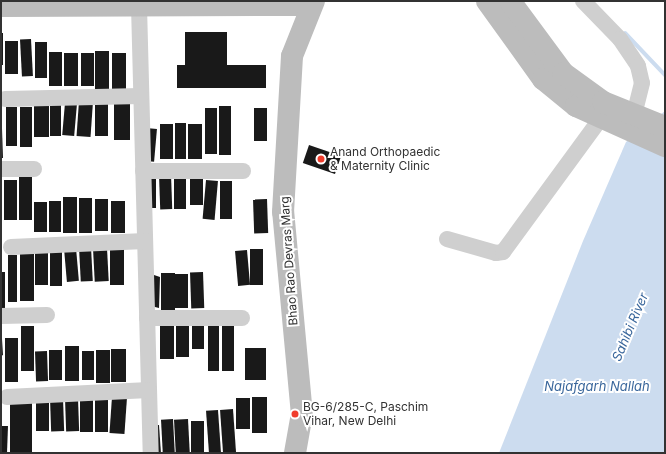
<!DOCTYPE html>
<html>
<head>
<meta charset="utf-8">
<style>
	body { margin:0 }
	#map { position:relative; width:666px; height:454px; overflow:hidden; background:#fff; font-family:Inter,sans-serif }
	div>[style] { position:absolute }
	.water>* { inset:0; background:#ccdcef }
	.stream>* { height:4px; margin:-2px; padding:0 2px; transform-origin:2px; border-radius:2px; background:#ccdcef }
	.building>* { inset:0; background:#191919; transform-origin:0 0 }
	.street>* { height:16px; margin:-8px; padding:0 8px; transform-origin:8px; border-radius:8px; background:#cfcfcf }
	.secondary>* { height:22px; margin:-11px; padding:0 11px; transform-origin:11px; border-radius:11px; background:#bcbcbc }
	.dots>* { width:11px; height:11px; translate:-50% -50%; box-sizing:border-box; border:2px solid #fff; border-radius:50% }
	span { translate:-50% -50%; white-space:nowrap; text-align:center; line-height:1.15; -webkit-text-stroke:4px #fff; paint-order:stroke }
	.poi-label { font-size:12px; color:#323232 }
	.left { translate:0 -50%; text-align:left }
	.street-label { font-size:12px; color:#323232 }
	.water-label { font-size:13px; color:#39669b; font-style:italic }
	.frame { position:absolute; inset:0; border:2px solid #323232; pointer-events:none }
</style>
</head>
<body>
<div id="map">
	<div class="water">
		<div style="clip-path:polygon(665px 111px,665px 453px,499px 453px,583px 241px,626px 142px)"></div>
	</div>
	<div class="stream">
		<div style="left:625px;top:33px;width:58px;rotate:46.4deg"></div>
	</div>
	<div class="building">
		<div style="clip-path:polygon(185px 32px,227px 32px,227px 65px,266px 65px,266px 88px,177px 88px,177px 65px,185px 65px)"></div>
		<div style="left:1px;top:33px;width:2px;height:32px"></div>
		<div style="left:31px;top:39px;width:37px;height:11px;rotate:87deg"></div>
		<div style="left:5px;top:41px;width:13px;height:33px"></div>
		<div style="left:35px;top:42px;width:12px;height:36px"></div>
		<div style="left:95px;top:51px;width:14px;height:38px"></div>
		<div style="left:49px;top:52px;width:13px;height:34px"></div>
		<div style="left:64px;top:53px;width:14px;height:33px"></div>
		<div style="left:81px;top:53px;width:13px;height:33px"></div>
		<div style="left:112px;top:53px;width:14px;height:38px"></div>
		<div style="left:79px;top:101px;width:14px;height:35px;rotate:4deg"></div>
		<div style="left:95px;top:101px;width:13px;height:35px"></div>
		<div style="left:65px;top:103px;width:12px;height:32px;rotate:5deg"></div>
		<div style="left:34px;top:104px;width:15px;height:33px"></div>
		<div style="left:50px;top:104px;width:11px;height:32px"></div>
		<div style="left:114px;top:104px;width:16px;height:36px"></div>
		<div style="left:219px;top:106px;width:12px;height:49px"></div>
		<div style="left:6px;top:107px;width:11px;height:39px"></div>
		<div style="left:20px;top:107px;width:12px;height:40px"></div>
		<div style="left:205px;top:108px;width:12px;height:46px"></div>
		<div style="left:254px;top:108px;width:13px;height:33px"></div>
		<div style="left:175px;top:123px;width:11px;height:36px"></div>
		<div style="left:160px;top:124px;width:13px;height:35px"></div>
		<div style="left:188px;top:124px;width:14px;height:35px"></div>
		<div style="left:146px;top:128px;width:11px;height:33px;rotate:5deg"></div>
		<div style="clip-path:polygon(1px 129px,2px 129px,3px 158px,1px 158px)"></div>
		<div style="left:309px;top:145px;width:34px;height:19px;rotate:19deg"></div>
		<div style="left:171px;top:174px;width:35px;height:12px;rotate:88deg"></div>
		<div style="left:146px;top:175px;width:10px;height:33px"></div>
		<div style="left:190px;top:175px;width:13px;height:30px"></div>
		<div style="left:174px;top:176px;width:12px;height:33px"></div>
		<div style="left:19px;top:177px;width:13px;height:43px"></div>
		<div style="left:4px;top:180px;width:13px;height:40px"></div>
		<div style="left:206px;top:180px;width:12px;height:39px;rotate:5deg"></div>
		<div style="left:220px;top:181px;width:12px;height:38px"></div>
		<div style="left:63px;top:197px;width:14px;height:36px"></div>
		<div style="left:79px;top:198px;width:13px;height:35px"></div>
		<div style="left:95px;top:199px;width:13px;height:32px"></div>
		<div style="left:267px;top:199px;width:34px;height:14px;rotate:88deg"></div>
		<div style="left:49px;top:201px;width:12px;height:31px"></div>
		<div style="left:111px;top:201px;width:14px;height:32px"></div>
		<div style="left:34px;top:202px;width:13px;height:30px"></div>
		<div style="left:91px;top:247px;width:34px;height:12px;rotate:87deg"></div>
		<div style="left:110px;top:247px;width:14px;height:38px"></div>
		<div style="left:50px;top:248px;width:12px;height:38px"></div>
		<div style="left:76px;top:248px;width:33px;height:12px;rotate:85deg"></div>
		<div style="left:107px;top:248px;width:33px;height:14px;rotate:87deg"></div>
		<div style="left:250px;top:249px;width:13px;height:36px"></div>
		<div style="left:247px;top:250px;width:35px;height:12px;rotate:85deg"></div>
		<div style="left:35px;top:252px;width:13px;height:33px"></div>
		<div style="left:34px;top:253px;width:48px;height:14px;rotate:90deg"></div>
		<div style="left:8px;top:255px;width:9px;height:47px"></div>
		<div style="left:5px;top:272px;width:39px;height:4px;rotate:90deg"></div>
		<div style="left:203px;top:272px;width:36px;height:13px;rotate:88deg"></div>
		<div style="left:161px;top:273px;width:14px;height:37px"></div>
		<div style="clip-path:polygon(151px 274px,160px 277px,159px 308px,151px 306px)"></div>
		<div style="left:175px;top:274px;width:13px;height:34px"></div>
		<div style="left:192px;top:321px;width:12px;height:28px"></div>
		<div style="left:176px;top:323px;width:13px;height:34px"></div>
		<div style="left:208px;top:324px;width:11px;height:47px"></div>
		<div style="left:160px;top:325px;width:14px;height:34px"></div>
		<div style="left:222px;top:325px;width:12px;height:46px"></div>
		<div style="left:21px;top:326px;width:13px;height:45px"></div>
		<div style="left:5px;top:338px;width:13px;height:44px"></div>
		<div style="clip-path:polygon(1px 339px,2px 339px,3px 355px,1px 356px)"></div>
		<div style="left:65px;top:346px;width:14px;height:35px"></div>
		<div style="left:245px;top:348px;width:21px;height:32px"></div>
		<div style="left:111px;top:349px;width:15px;height:33px"></div>
		<div style="left:49px;top:350px;width:13px;height:30px"></div>
		<div style="left:96px;top:350px;width:14px;height:33px"></div>
		<div style="left:47px;top:351px;width:30px;height:12px;rotate:88deg"></div>
		<div style="left:82px;top:351px;width:12px;height:29px"></div>
		<div style="left:112px;top:397px;width:15px;height:36px;rotate:4deg"></div>
		<div style="left:267px;top:397px;width:36px;height:15px;rotate:90deg"></div>
		<div style="left:63px;top:398px;width:33px;height:13px;rotate:88deg"></div>
		<div style="left:78px;top:398px;width:33px;height:13px;rotate:88deg"></div>
		<div style="left:95px;top:398px;width:13px;height:34px"></div>
		<div style="left:236px;top:398px;width:14px;height:31px"></div>
		<div style="left:36px;top:399px;width:13px;height:32px"></div>
		<div style="left:80px;top:400px;width:13px;height:32px"></div>
		<div style="left:10px;top:401px;width:22px;height:52px"></div>
		<div style="left:233px;top:409px;width:44px;height:13px;rotate:86deg"></div>
		<div style="left:218px;top:410px;width:43px;height:12px;rotate:86deg"></div>
		<div style="left:173px;top:419px;width:34px;height:12px;rotate:87deg"></div>
		<div style="left:188px;top:419px;width:34px;height:14px;rotate:87deg"></div>
		<div style="left:191px;top:421px;width:13px;height:32px"></div>
		<div style="left:159px;top:425px;width:28px;height:6px;rotate:86deg"></div>
		<div style="clip-path:polygon(1px 426px,8px 426px,7px 453px,1px 453px)"></div>
	</div>
	<div class="street">
		<div style="left:583px;top:1px;width:53px;rotate:45.8deg"></div>
		<div style="left:620px;top:39px;width:32px;rotate:56deg"></div>
		<div style="left:638px;top:66px;width:17px;rotate:77deg"></div>
		<div style="left:642px;top:83px;width:32px;rotate:104deg"></div>
		<div style="left:139px;top:6px;width:447px;rotate:88.5deg"></div>
		<div style="left:5px;top:99px;width:136px;rotate:-1.3deg"></div>
		<div style="left:1px;top:169px;width:33px"></div>
		<div style="left:143px;top:171px;width:100px"></div>
		<div style="left:447px;top:239px;width:51px;rotate:15.9deg"></div>
		<div style="left:496px;top:253px;width:7px;rotate:-8deg"></div>
		<div style="left:503px;top:252px;width:166px;rotate:-53.8deg"></div>
		<div style="left:11px;top:247px;width:134px;rotate:-2.6deg"></div>
		<div style="left:1px;top:316px;width:46px;rotate:-1.2deg"></div>
		<div style="left:147px;top:318px;width:95px"></div>
		<div style="left:7px;top:397px;width:142px;rotate:-2.8deg"></div>
	</div>
	<div class="secondary">
		<div style="left:487px;top:1px;width:96px;rotate:54.3deg"></div>
		<div style="left:543px;top:79px;width:43px;rotate:39.3deg"></div>
		<div style="left:576px;top:106px;width:98px;rotate:24.2deg"></div>
		<div style="left:510px;top:1px;width:89px;rotate:53.6deg"></div>
		<div style="left:563px;top:73px;width:49px;rotate:35.9deg"></div>
		<div style="left:603px;top:102px;width:67px;rotate:22deg"></div>
		<div style="left:1px;top:6px;width:310px;rotate:-0.2deg"></div>
		<div style="left:295px;top:453px;width:39px;rotate:-80deg"></div>
		<div style="left:302px;top:415px;width:204px;rotate:-95.3deg"></div>
		<div style="left:283px;top:212px;width:156px;rotate:-86.7deg"></div>
		<div style="left:292px;top:56px;width:59px;rotate:-68.2deg"></div>
	</div>
	<div class="dots">
		<div style="left:321px;top:159px;background:#f03d2d"></div>
		<div style="left:295px;top:414px;background:#f03d2d"></div>
	</div>
	<div class="poi-label">
		<span class="left" style="left:330px;top:159px">Anand Orthopaedic<br>&amp; Maternity Clinic</span>
		<span class="left" style="left:303px;top:414px">BG-6/285-C, Paschim<br>Vihar, New Delhi</span>
	</div>
	<div class="street-label">
		<span style="left:289px;top:261px;rotate:-94deg">Bhao Rao Devras Marg</span>
	</div>
	<div class="water-label">
		<span style="left:630px;top:327px;rotate:-67deg">Sahibi River</span>
		<span style="left:597px;top:386px">Najafgarh Nallah</span>
	</div>
	<div class="frame"></div>
</div>
</body>
</html>
